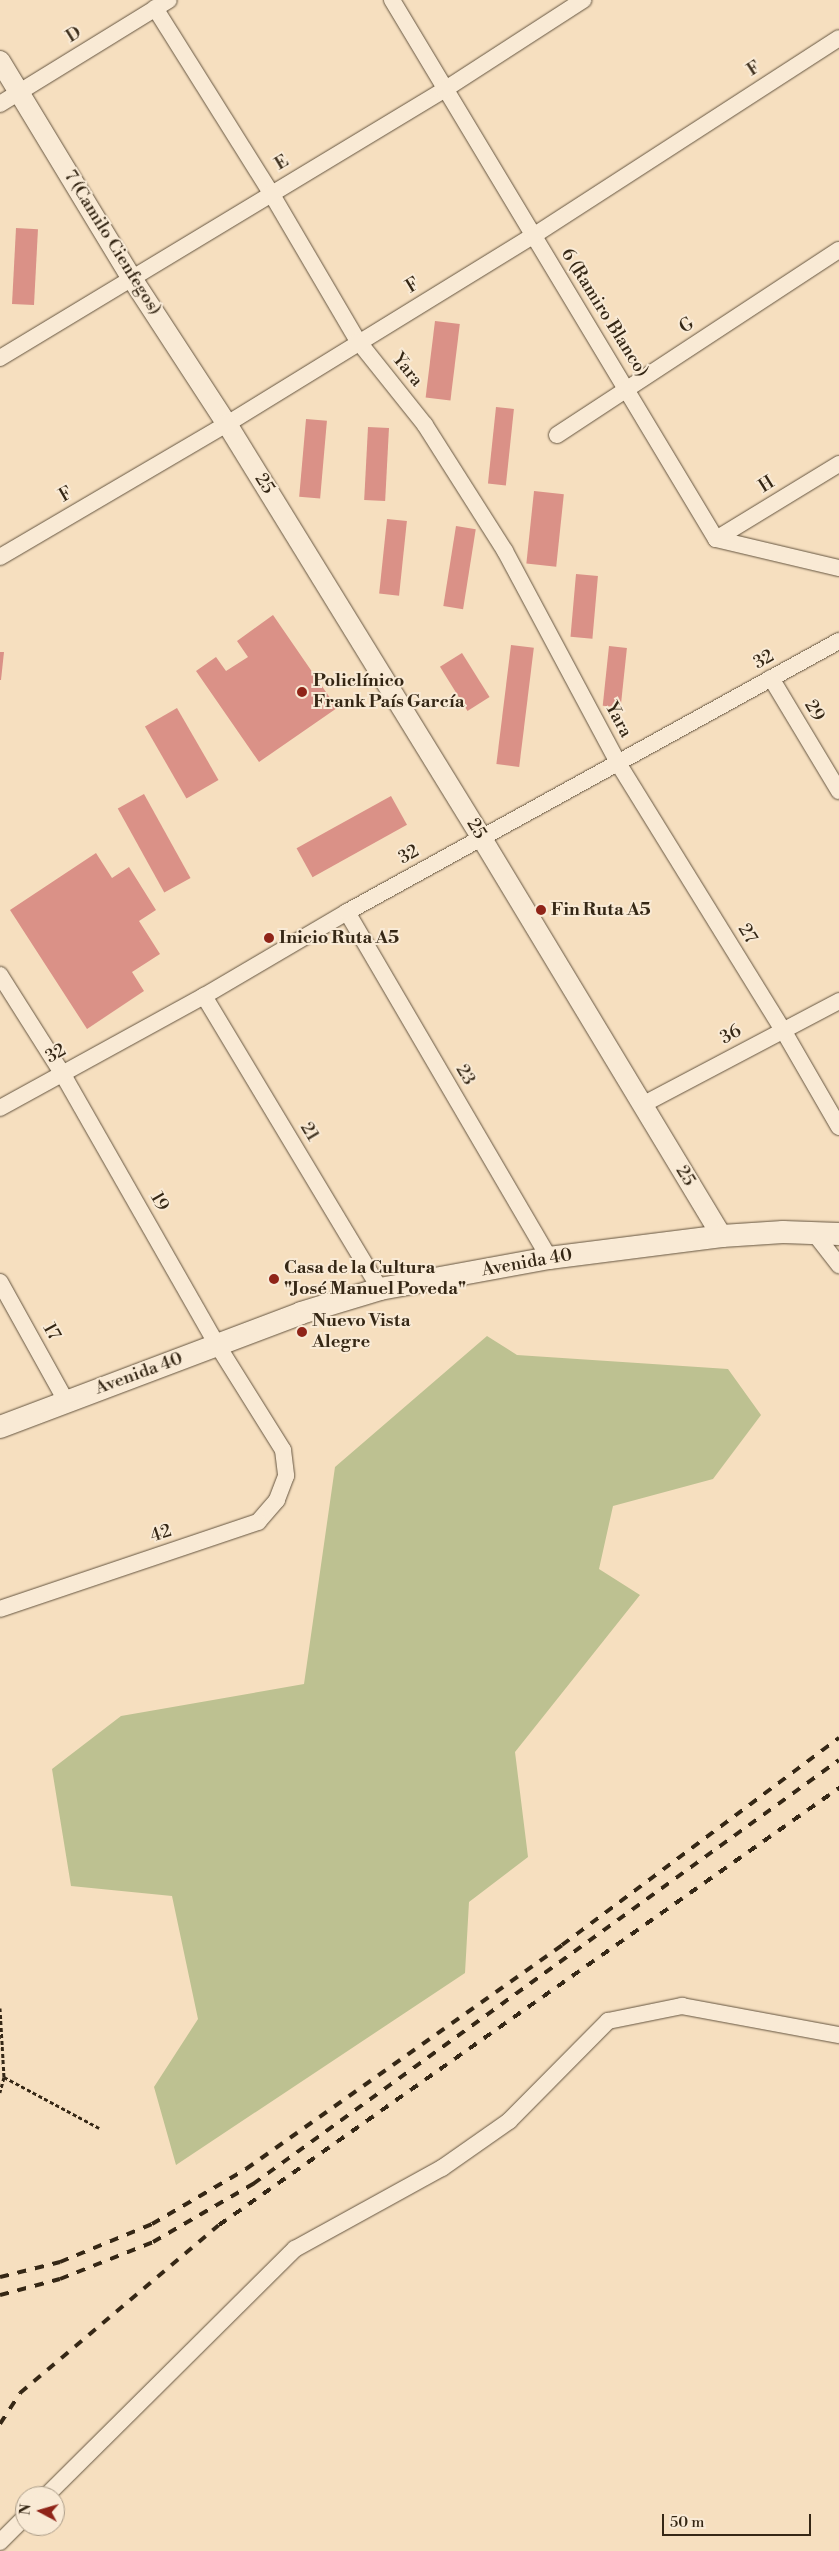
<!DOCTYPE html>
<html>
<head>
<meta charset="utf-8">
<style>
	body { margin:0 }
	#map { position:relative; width:839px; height:2551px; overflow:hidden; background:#f6dfbf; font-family:"Libre Bodoni",serif }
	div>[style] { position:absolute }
	.green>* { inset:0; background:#bdc191 }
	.building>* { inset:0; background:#da9187; transform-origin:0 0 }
	.path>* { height:3px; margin-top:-1.5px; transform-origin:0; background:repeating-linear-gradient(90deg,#352715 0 4px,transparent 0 6.5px) }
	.roads { filter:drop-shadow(0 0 1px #655540) drop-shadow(0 0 1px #655540) }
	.minor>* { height:16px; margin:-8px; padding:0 8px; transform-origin:8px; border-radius:8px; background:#f9ead5 }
	.tertiary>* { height:20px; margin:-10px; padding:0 10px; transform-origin:10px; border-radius:10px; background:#f9ead5 }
	.secondary>* { height:22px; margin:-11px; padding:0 11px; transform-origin:11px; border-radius:11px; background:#f9ead5 }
	.rail>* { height:4px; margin-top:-2px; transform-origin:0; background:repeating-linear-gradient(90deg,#352715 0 9px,transparent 0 18px) }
	.dots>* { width:14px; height:14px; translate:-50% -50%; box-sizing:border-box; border:2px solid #f9ead5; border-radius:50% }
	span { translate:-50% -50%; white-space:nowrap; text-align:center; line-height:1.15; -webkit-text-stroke:4px #f9ead5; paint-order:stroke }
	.street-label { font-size:18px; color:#352715 }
	.poi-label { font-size:18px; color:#352715; font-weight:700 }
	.left { translate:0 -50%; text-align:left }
	.north { position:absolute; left:15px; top:2486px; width:50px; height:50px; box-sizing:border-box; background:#f9ead5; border:1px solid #ab9c88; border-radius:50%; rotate:276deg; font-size:14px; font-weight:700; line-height:20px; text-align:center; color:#352715 }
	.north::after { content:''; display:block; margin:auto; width:18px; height:22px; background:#8f2418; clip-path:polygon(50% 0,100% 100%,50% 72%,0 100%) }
	.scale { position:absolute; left:662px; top:2514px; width:149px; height:22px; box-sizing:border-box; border:2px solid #352715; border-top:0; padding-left:6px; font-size:15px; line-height:18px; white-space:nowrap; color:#352715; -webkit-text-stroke:4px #f9ead5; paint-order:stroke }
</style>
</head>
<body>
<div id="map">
	<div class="green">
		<div style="clip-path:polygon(487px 1336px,517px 1355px,728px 1369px,761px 1415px,713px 1479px,613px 1506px,599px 1569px,640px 1595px,515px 1752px,528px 1857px,469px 1902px,465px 1973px,176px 2165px,154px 2087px,198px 2019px,172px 1896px,71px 1886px,52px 1769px,121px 1716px,304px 1684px,335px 1467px)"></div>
	</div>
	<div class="building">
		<div style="left:16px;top:228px;width:22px;height:76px;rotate:3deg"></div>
		<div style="left:435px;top:321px;width:25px;height:77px;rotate:7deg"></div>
		<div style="left:496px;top:407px;width:18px;height:77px;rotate:6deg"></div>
		<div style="left:306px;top:419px;width:21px;height:78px;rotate:5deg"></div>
		<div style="left:368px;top:427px;width:21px;height:73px;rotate:3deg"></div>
		<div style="left:534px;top:491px;width:30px;height:73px;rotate:6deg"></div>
		<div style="left:387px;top:519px;width:20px;height:75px;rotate:6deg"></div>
		<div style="left:456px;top:526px;width:20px;height:81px;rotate:9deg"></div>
		<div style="left:576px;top:574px;width:22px;height:63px;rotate:5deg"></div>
		<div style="clip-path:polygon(273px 615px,337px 708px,259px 762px,196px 671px,216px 657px,226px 671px,248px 657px,237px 641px)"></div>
		<div style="left:511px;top:645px;width:23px;height:120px;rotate:7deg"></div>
		<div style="left:609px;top:646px;width:18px;height:60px;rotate:6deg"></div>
		<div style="clip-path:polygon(0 652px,4px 652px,1px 680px,0 680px)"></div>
		<div style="left:462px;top:653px;width:52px;height:26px;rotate:58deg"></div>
		<div style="left:177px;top:708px;width:83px;height:37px;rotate:60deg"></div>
		<div style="left:144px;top:794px;width:96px;height:30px;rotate:61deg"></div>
		<div style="left:391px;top:796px;width:33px;height:108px;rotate:61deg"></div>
		<div style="clip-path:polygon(96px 853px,112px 878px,129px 867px,156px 910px,139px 921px,160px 954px,132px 972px,144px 991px,87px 1029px,10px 910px)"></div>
	</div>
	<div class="path">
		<div style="left:0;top:2008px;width:69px;rotate:86.7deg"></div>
		<div style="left:4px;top:2077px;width:16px;rotate:105deg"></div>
		<div style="left:4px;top:2077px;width:108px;rotate:28.2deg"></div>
	</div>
	<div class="roads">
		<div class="minor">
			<div style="left:392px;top:0;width:629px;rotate:58.99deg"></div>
			<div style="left:716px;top:539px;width:126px;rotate:13.3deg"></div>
			<div style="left:155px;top:8px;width:218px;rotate:57.9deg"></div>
			<div style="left:271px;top:193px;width:172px;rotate:59.6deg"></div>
			<div style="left:358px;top:341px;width:107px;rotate:51.4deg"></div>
			<div style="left:425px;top:425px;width:149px;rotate:57.6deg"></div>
			<div style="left:505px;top:551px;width:240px;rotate:61.9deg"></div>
			<div style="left:618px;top:763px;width:314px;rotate:58.3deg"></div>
			<div style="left:783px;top:1030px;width:112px;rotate:60deg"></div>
			<div style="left:0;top:104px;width:198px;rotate:-31.6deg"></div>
			<div style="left:0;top:358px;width:519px;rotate:-31.12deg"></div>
			<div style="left:444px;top:90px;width:166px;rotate:-32.9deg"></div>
			<div style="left:557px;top:435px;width:337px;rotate:-33.3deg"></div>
			<div style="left:716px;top:539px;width:144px;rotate:-31.4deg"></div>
			<div style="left:0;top:557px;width:263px;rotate:-30.4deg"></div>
			<div style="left:227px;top:424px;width:359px;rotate:-31.6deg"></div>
			<div style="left:533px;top:236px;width:364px;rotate:-32.9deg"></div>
			<div style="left:771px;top:678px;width:132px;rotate:59deg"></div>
			<div style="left:347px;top:912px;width:401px;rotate:59.7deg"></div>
			<div style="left:0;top:975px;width:116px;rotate:57.7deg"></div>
			<div style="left:62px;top:1073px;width:314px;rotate:60.3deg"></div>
			<div style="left:218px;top:1346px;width:123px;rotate:58deg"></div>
			<div style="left:283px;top:1450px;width:26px;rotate:83deg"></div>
			<div style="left:286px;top:1476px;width:26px;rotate:111deg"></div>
			<div style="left:277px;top:1500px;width:29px;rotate:131deg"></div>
			<div style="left:258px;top:1522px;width:272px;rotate:161.4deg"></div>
			<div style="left:204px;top:996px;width:342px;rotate:59deg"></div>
			<div style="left:642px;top:1105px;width:223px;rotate:-27.8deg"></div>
			<div style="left:0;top:1108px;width:233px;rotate:-28.8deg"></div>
			<div style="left:204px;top:996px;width:166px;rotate:-30.4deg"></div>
			<div style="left:347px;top:912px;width:562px;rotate:-28.85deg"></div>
			<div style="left:814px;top:1233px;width:41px;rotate:52deg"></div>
			<div style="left:0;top:1282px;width:136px;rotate:61deg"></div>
			<div style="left:46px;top:2496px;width:351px;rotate:-44.8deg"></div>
			<div style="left:295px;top:2249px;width:168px;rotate:-28.9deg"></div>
			<div style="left:442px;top:2168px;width:82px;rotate:-35deg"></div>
			<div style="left:509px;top:2121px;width:141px;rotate:-45.3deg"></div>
			<div style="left:608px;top:2021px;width:76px;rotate:-11.5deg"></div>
			<div style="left:682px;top:2006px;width:160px;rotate:10.5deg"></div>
			<div style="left:0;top:2542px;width:35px;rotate:-45deg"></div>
		</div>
		<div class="tertiary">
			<div style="left:0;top:61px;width:253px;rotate:58.8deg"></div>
			<div style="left:131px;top:277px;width:176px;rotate:56.9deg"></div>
			<div style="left:227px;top:424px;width:485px;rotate:58.4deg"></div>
			<div style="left:481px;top:837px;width:466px;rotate:58.9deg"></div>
		</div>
		<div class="secondary">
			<div style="left:0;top:1427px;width:322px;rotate:-20.7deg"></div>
			<div style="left:301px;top:1313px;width:83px;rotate:-16.9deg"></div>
			<div style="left:380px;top:1289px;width:172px;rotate:-10.4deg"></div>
			<div style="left:549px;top:1258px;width:174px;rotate:-7.2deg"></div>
			<div style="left:722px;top:1236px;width:61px;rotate:-3.8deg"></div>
			<div style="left:783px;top:1232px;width:56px;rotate:2deg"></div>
		</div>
	</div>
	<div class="rail">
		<div style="left:0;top:2277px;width:62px;rotate:-14deg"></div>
		<div style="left:60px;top:2262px;width:100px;rotate:-22.4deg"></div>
		<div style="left:152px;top:2224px;width:109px;rotate:-30.3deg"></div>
		<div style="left:246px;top:2169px;width:387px;rotate:-35.3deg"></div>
		<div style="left:562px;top:1945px;width:346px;rotate:-36.8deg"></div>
		<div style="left:0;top:2295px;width:62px;rotate:-14.9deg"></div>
		<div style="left:60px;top:2279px;width:100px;rotate:-21.7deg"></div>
		<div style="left:153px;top:2242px;width:116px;rotate:-30.1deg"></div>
		<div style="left:253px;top:2184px;width:723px;rotate:-35.89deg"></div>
		<div style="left:0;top:2424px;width:37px;rotate:-57deg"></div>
		<div style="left:20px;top:2393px;width:260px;rotate:-40.2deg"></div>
		<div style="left:219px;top:2225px;width:759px;rotate:-35.18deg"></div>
	</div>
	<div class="dots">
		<div style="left:302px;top:692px;background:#8f2418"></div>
		<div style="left:541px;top:910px;background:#8f2418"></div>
		<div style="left:269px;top:938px;background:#8f2418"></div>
		<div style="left:274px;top:1279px;background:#8f2418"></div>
		<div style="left:302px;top:1332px;background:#8f2418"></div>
	</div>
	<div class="street-label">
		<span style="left:74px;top:35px;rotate:-32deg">D</span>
		<span style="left:754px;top:69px;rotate:-33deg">F</span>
		<span style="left:282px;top:163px;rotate:-31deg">E</span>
		<span style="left:112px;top:243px;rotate:58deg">7 (Camilo Cienfegos)</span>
		<span style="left:413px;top:286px;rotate:-31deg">F</span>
		<span style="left:604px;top:313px;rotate:58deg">6 (Ramiro Blanco)</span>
		<span style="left:687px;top:326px;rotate:-33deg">G</span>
		<span style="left:407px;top:370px;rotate:51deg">Yara</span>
		<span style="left:264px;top:484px;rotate:58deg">25</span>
		<span style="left:767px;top:485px;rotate:-32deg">H</span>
		<span style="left:66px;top:495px;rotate:-30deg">F</span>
		<span style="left:764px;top:660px;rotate:-29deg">32</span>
		<span style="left:814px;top:711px;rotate:59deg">29</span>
		<span style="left:618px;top:720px;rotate:62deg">Yara</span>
		<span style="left:476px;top:829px;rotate:59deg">25</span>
		<span style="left:409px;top:855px;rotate:-29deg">32</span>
		<span style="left:747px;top:934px;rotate:58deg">27</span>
		<span style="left:731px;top:1035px;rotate:-28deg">36</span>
		<span style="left:56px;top:1054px;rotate:-29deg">32</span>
		<span style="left:465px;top:1075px;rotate:60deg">23</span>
		<span style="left:309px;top:1132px;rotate:59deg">21</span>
		<span style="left:685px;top:1176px;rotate:59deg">25</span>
		<span style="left:159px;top:1202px;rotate:60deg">19</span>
		<span style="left:527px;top:1263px;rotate:-10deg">Avenida 40</span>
		<span style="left:51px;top:1332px;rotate:61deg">17</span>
		<span style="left:139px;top:1374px;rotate:-20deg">Avenida 40</span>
		<span style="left:161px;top:1534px;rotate:-18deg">42</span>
	</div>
	<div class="poi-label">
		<span class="left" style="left:313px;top:692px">Policlínico<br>Frank País García</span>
		<span class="left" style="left:551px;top:910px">Fin Ruta A5</span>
		<span class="left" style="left:279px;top:938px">Inicio Ruta A5</span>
		<span class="left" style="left:284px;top:1279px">Casa de la Cultura<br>"José Manuel Poveda"</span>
		<span class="left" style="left:312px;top:1332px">Nuevo Vista<br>Alegre</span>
	</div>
	<div class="north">N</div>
	<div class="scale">50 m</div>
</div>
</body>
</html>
